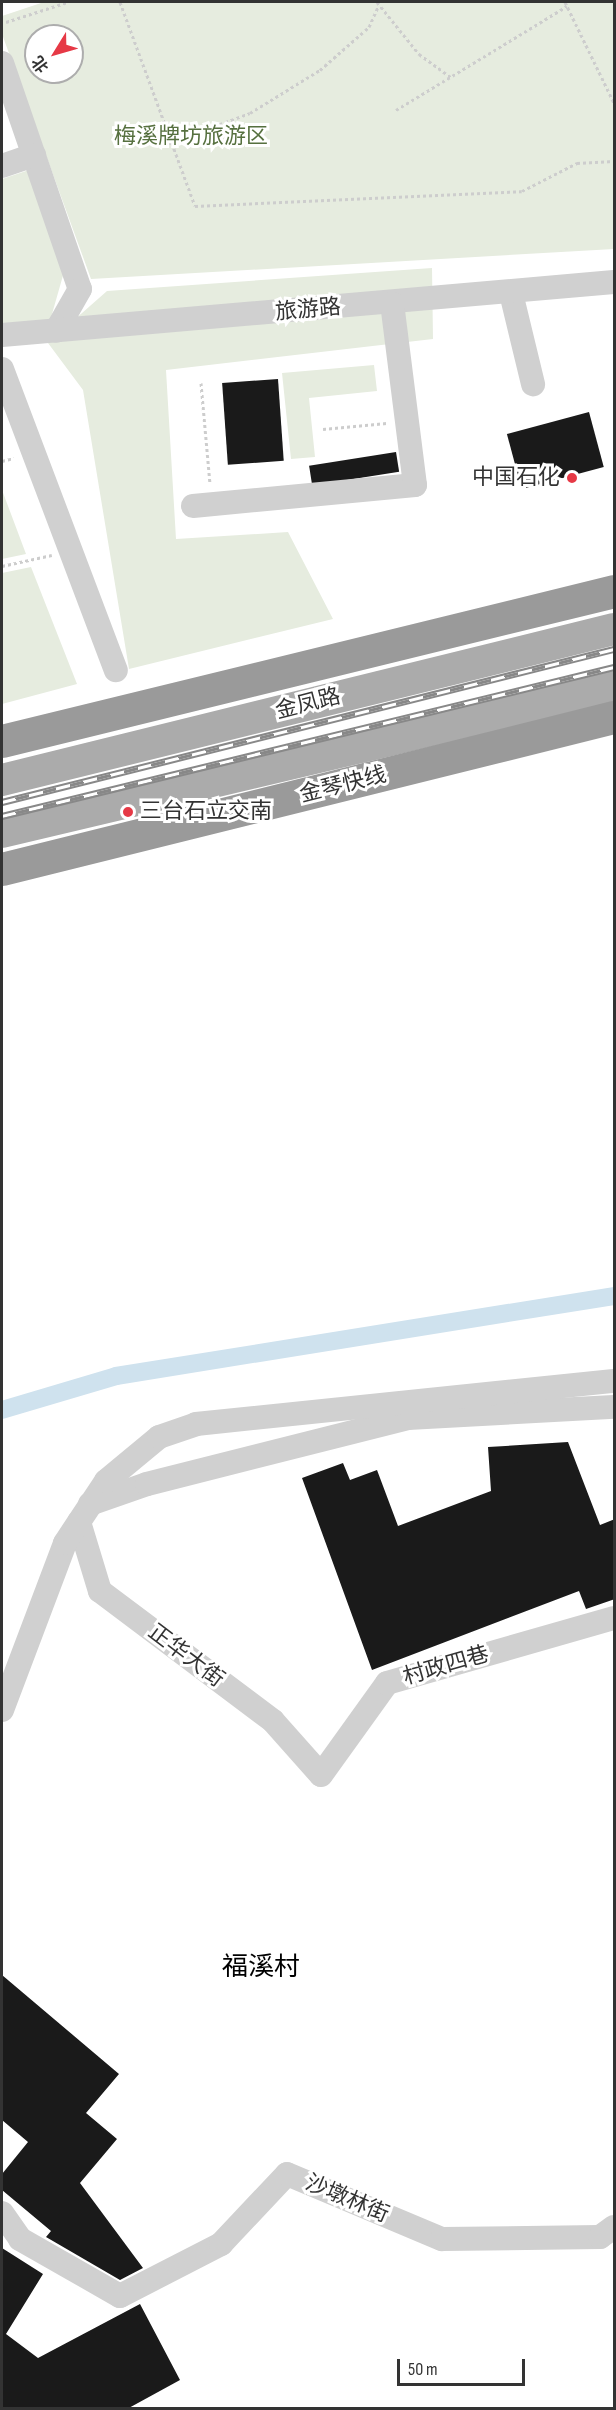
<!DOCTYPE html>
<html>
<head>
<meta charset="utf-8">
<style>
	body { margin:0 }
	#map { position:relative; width:616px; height:2410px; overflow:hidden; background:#fff; font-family:"Sofia Sans Condensed","Noto Sans SC",sans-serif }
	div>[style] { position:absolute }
	.green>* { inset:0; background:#e6ecdf }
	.canal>* { height:18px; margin:-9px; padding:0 9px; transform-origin:9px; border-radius:9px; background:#cfe2ee }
	.building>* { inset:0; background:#1a1a1a; transform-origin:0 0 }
	.path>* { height:3px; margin-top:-1.5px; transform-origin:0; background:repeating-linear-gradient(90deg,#cdcdcd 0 3px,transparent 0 6px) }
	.minor>* { height:24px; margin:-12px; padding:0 12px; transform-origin:12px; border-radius:12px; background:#d0d0d0 }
	.major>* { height:32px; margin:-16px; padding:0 16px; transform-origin:16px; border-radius:16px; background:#ababab }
	.highway>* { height:33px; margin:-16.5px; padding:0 16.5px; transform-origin:16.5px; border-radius:16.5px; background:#9a9a9a }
	.rail>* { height:7px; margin-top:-3.5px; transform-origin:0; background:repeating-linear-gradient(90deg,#fff 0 14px,#888 0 28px); box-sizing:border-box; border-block:2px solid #888 }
	.dots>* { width:16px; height:16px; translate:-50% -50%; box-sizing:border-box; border:3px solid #fff; border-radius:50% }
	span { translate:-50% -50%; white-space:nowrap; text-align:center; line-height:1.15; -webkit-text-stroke:6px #fff; paint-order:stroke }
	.park-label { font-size:22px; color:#56703f }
	.street-label { font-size:22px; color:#333 }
	.poi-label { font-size:22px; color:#333 }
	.right { translate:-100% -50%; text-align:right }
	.left { translate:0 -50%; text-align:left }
	.quarter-label { font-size:26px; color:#000 }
	.frame { position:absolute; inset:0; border:3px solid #333; pointer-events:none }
	.north { position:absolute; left:24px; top:24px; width:60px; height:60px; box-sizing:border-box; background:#fff; border:2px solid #adadad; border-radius:50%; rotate:233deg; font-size:16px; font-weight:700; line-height:24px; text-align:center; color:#333 }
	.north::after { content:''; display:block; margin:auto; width:21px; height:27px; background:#e63946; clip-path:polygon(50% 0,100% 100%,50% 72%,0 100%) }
	.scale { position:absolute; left:397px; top:2359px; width:128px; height:27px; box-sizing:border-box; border:3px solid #333; border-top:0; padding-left:8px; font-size:18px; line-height:21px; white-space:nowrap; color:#333; -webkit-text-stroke:4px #fff; paint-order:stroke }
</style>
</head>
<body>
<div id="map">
	<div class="green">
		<div style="clip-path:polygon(evenodd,44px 2px,614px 2px,614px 249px,91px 279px,2px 34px,2px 16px,44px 2px,36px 36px,72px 36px,72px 72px,36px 72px,36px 36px)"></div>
		<div style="clip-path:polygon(29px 170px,64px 272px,50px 321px,2px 325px,2px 179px)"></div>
		<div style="clip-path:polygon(432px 268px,433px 339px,166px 370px,176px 539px,288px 532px,333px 619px,129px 669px,83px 390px,48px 343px,107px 291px)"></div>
		<div style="clip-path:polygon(374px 365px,377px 391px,309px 398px,315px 457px,291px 459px,282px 373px)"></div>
		<div style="clip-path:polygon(2px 490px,26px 554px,2px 559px)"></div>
		<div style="clip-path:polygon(31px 567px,77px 684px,2px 704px,2px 573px)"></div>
	</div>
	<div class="canal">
		<div style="left:2px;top:1410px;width:119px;rotate:-16.6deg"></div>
		<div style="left:116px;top:1376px;width:504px;rotate:-9.13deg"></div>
	</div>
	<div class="building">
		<div style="left:278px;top:379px;width:82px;height:56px;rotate:86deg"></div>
		<div style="left:589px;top:412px;width:57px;height:85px;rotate:75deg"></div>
		<div style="left:396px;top:452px;width:20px;height:88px;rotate:81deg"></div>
		<div style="clip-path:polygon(568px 1442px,600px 1525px,615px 1519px,615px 1599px,586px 1609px,579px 1591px,372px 1670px,302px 1478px,343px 1463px,350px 1480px,377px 1470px,398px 1526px,491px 1491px,488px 1447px)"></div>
		<div style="clip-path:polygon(2px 1975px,119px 2074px,86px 2113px,117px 2139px,80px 2183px,143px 2268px,120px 2280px,46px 2237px,51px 2231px,2px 2190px,2px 2174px,28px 2142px,2px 2120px)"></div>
		<div style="clip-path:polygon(2px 2248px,43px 2274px,6px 2334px,38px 2358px,140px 2304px,180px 2380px,127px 2409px,2px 2409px)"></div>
	</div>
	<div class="path">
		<div style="left:120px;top:2px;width:217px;rotate:69.8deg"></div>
		<div style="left:195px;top:206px;width:327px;rotate:-2.6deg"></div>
		<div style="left:522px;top:191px;width:62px;rotate:-27deg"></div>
		<div style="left:577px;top:163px;width:37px;rotate:-3deg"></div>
		<div style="left:377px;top:2px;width:67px;rotate:51.1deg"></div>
		<div style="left:419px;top:54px;width:39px;rotate:36deg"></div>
		<div style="left:565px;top:2px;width:112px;rotate:64.1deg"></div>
		<div style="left:6px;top:22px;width:65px;rotate:-17.9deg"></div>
		<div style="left:396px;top:110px;width:200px;rotate:-31.3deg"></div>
		<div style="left:169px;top:143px;width:86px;rotate:-20.3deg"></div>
		<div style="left:250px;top:113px;width:82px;rotate:-31.6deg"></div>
		<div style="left:320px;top:70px;width:65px;rotate:-41.3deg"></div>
		<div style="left:369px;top:27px;width:24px;rotate:-66deg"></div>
		<div style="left:201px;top:383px;width:101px;rotate:84.9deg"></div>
		<div style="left:323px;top:429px;width:64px;rotate:-5.4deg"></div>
		<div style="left:2px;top:461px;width:12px;rotate:-14deg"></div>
		<div style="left:2px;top:566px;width:51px;rotate:-12.4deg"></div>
	</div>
	<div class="minor">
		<div style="left:2px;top:63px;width:239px;rotate:71deg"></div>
		<div style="left:80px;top:289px;width:48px;rotate:119.7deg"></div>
		<div style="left:2px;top:166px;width:34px;rotate:-19deg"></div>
		<div style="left:511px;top:293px;width:94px;rotate:76.4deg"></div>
		<div style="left:2px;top:335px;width:614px;rotate:-4.95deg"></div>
		<div style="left:2px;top:369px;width:322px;rotate:69.3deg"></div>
		<div style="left:193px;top:506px;width:223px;rotate:-5.4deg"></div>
		<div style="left:415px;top:485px;width:183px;rotate:-97.2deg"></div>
		<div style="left:90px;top:1504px;width:60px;rotate:-19.3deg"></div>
		<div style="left:147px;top:1484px;width:269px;rotate:-14.2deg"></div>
		<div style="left:408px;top:1418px;width:206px;rotate:-3.1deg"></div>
		<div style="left:79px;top:1522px;width:72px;rotate:73.1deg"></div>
		<div style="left:100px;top:1591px;width:216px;rotate:36.9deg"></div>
		<div style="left:273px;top:1721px;width:72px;rotate:48.4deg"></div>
		<div style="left:321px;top:1775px;width:113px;rotate:-54.3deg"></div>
		<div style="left:387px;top:1683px;width:236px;rotate:-16deg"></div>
		<div style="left:2px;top:1710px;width:178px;rotate:-69.3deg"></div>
		<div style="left:65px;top:1543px;width:74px;rotate:-56.5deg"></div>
		<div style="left:106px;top:1481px;width:69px;rotate:-39.7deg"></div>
		<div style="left:159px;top:1437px;width:39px;rotate:-19deg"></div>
		<div style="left:196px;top:1424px;width:420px;rotate:-5.9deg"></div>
		<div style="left:2px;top:2213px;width:32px;rotate:55deg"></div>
		<div style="left:20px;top:2239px;width:115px;rotate:29.7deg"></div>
		<div style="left:120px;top:2296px;width:114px;rotate:-27.2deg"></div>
		<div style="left:221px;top:2244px;width:96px;rotate:-46.7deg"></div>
		<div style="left:287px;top:2174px;width:168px;rotate:22.8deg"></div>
		<div style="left:442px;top:2239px;width:158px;rotate:-0.7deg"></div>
		<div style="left:600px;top:2237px;width:17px;rotate:-36deg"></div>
	</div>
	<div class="major">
		<div style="left:2px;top:780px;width:630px;rotate:-13.86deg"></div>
		<div style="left:2px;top:832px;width:629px;rotate:-13.33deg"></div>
	</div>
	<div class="highway">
		<div style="left:2px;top:741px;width:630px;rotate:-13.77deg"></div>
		<div style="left:2px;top:869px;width:631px;rotate:-13.95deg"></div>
	</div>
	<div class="rail">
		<div style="left:2px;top:802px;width:631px;rotate:-14.04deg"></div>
		<div style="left:2px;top:816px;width:630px;rotate:-13.68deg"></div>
	</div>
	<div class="dots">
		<div style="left:572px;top:478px;background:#e63946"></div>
		<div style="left:128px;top:812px;background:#e63946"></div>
	</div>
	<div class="park-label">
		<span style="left:191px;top:137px">梅溪牌坊旅游区</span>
	</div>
	<div class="street-label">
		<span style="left:308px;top:310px;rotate:-5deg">旅游路</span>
		<span style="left:308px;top:704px;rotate:-14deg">金凤路</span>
		<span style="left:343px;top:785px;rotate:-14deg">金琴快线</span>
		<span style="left:186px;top:1656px;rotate:37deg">正华大街</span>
		<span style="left:446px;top:1666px;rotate:-16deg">村政四巷</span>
		<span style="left:347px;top:2199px;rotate:23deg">沙墩林街</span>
	</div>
	<div class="poi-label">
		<span class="right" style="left:560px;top:478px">中国石化</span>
		<span class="left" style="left:140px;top:812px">三台石立交南</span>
	</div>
	<div class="quarter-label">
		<span style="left:261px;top:1968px">福溪村</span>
	</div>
	<div class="frame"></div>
	<div class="north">北</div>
	<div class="scale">50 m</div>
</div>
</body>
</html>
